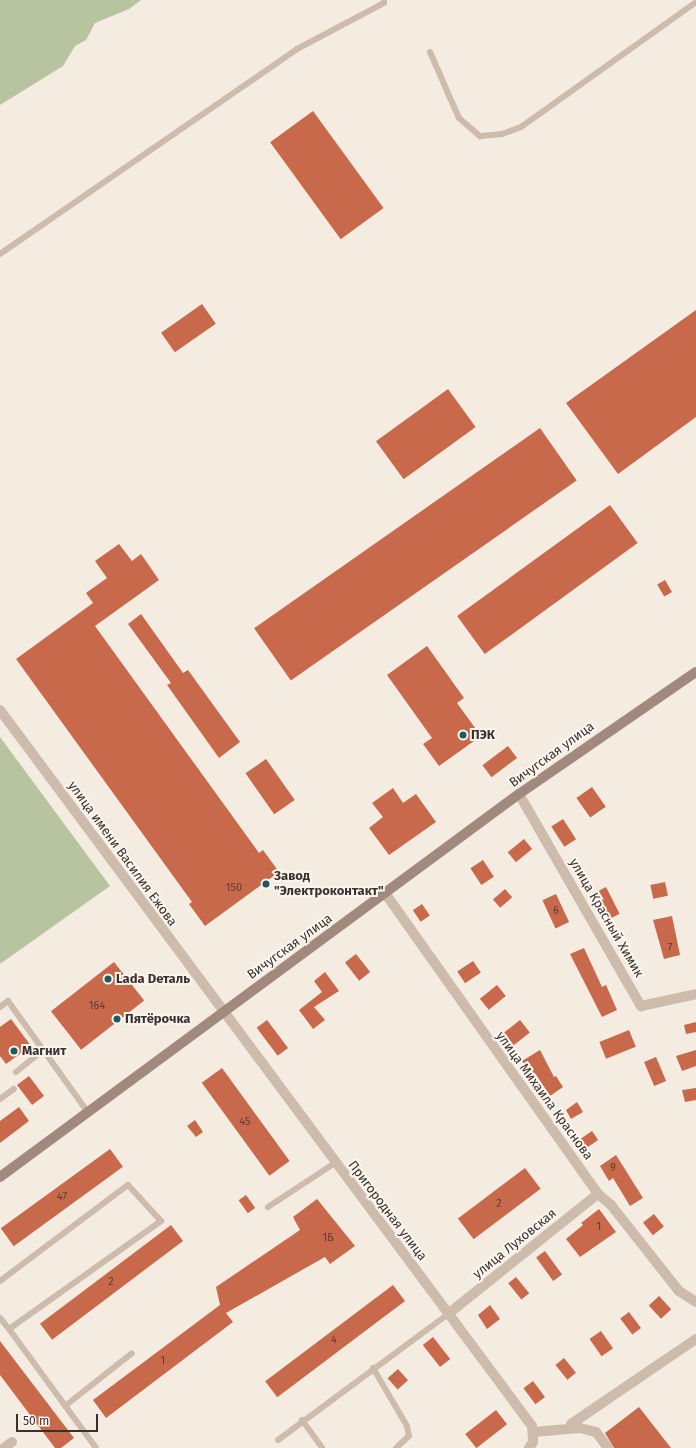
<!DOCTYPE html>
<html>
<head>
<meta charset="utf-8">
<style>
	body { margin:0 }
	#map { position:relative; width:696px; height:1448px; overflow:hidden; background:#f4ebe1; font-family:"Fira Sans",sans-serif }
	div>[style] { position:absolute }
	.green>* { inset:0; background:#b8c4a0 }
	.building>* { inset:0; background:#c8694b; transform-origin:0 0 }
	.lane>* { height:6px; margin:-3px; padding:0 3px; transform-origin:3px; border-radius:3px; background:#cdbbac }
	.street>* { height:10px; margin:-5px; padding:0 5px; transform-origin:5px; border-radius:5px; background:#cdbbac }
	.secondary>* { height:10px; margin:-5px; padding:0 5px; transform-origin:5px; border-radius:5px; background:#a18a7d }
	.dots>* { width:11px; height:11px; translate:-50% -50%; box-sizing:border-box; border:2px solid #fbf5ee; border-radius:50% }
	span { translate:-50% -50%; white-space:nowrap; text-align:center; line-height:1.15; -webkit-text-stroke:4px #fbf5ee; paint-order:stroke }
	.number-label { font-size:11px; color:#5e3e33 }
	.number-label span { -webkit-text-stroke-width:0 }
	.poi-label { font-size:13px; color:#3b302b; font-weight:700 }
	.left { translate:0 -50%; text-align:left }
	.street-label { font-size:13px; color:#3b302b }
	.scale { position:absolute; left:16px; top:1414px; width:82px; height:18px; box-sizing:border-box; border:2px solid #3b302b; border-top:0; padding-left:5px; font-size:12px; line-height:14px; white-space:nowrap; color:#3b302b; -webkit-text-stroke:3px #fbf5ee; paint-order:stroke }
</style>
</head>
<body>
<div id="map">
	<div class="green">
		<div style="clip-path:polygon(0 0,141px 0,129px 9px,95px 23px,86px 40px,75px 46px,63px 66px,0 105px)"></div>
		<div style="clip-path:polygon(0 737px,110px 886px,0 964px)"></div>
	</div>
	<div class="building">
		<div style="left:313px;top:111px;width:120px;height:53px;rotate:54deg"></div>
		<div style="left:202px;top:304px;width:24px;height:50px;rotate:55deg"></div>
		<div style="clip-path:polygon(696px 310px,696px 417px,618px 474px,566px 403px)"></div>
		<div style="left:448px;top:389px;width:47px;height:89px;rotate:54deg"></div>
		<div style="left:540px;top:428px;width:64px;height:349px;rotate:55deg"></div>
		<div style="left:610px;top:505px;width:47px;height:189px;rotate:54deg"></div>
		<div style="clip-path:polygon(119px 544px,132px 561px,141px 554px,159px 580px,95px 626px,259px 853px,263px 850px,279px 872px,205px 926px,189px 904px,192px 902px,16px 659px,93px 603px,86px 593px,107px 578px,95px 561px)"></div>
		<div style="left:665px;top:580px;width:14px;height:9px;rotate:60deg"></div>
		<div style="clip-path:polygon(141px 614px,183px 673px,188px 670px,240px 742px,219px 758px,167px 685px,171px 683px,128px 624px)"></div>
		<div style="clip-path:polygon(427px 646px,464px 698px,457px 703px,481px 736px,439px 766px,423px 744px,432px 738px,387px 675px)"></div>
		<div style="left:508px;top:746px;width:15px;height:32px;rotate:53deg"></div>
		<div style="left:266px;top:759px;width:50px;height:25px;rotate:55deg"></div>
		<div style="left:592px;top:787px;width:24px;height:19px;rotate:55deg"></div>
		<div style="clip-path:polygon(393px 788px,403px 803px,416px 794px,436px 822px,389px 855px,369px 828px,383px 817px,372px 803px)"></div>
		<div style="left:563px;top:819px;width:24px;height:14px;rotate:57deg"></div>
		<div style="left:524px;top:839px;width:13px;height:21px;rotate:51deg"></div>
		<div style="left:483px;top:860px;width:20px;height:15px;rotate:57deg"></div>
		<div style="left:665px;top:882px;width:14px;height:15px;rotate:78deg"></div>
		<div style="left:606px;top:887px;width:30px;height:13px;rotate:63deg"></div>
		<div style="left:505px;top:889px;width:11px;height:16px;rotate:49deg"></div>
		<div style="left:556px;top:894px;width:31px;height:15px;rotate:65deg"></div>
		<div style="left:422px;top:904px;width:14px;height:11px;rotate:56deg"></div>
		<div style="clip-path:polygon(672px 916px,680px 955px,664px 959px,653px 920px)"></div>
		<div style="clip-path:polygon(584px 948px,602px 987px,606px 985px,617px 1010px,602px 1017px,570px 954px)"></div>
		<div style="left:356px;top:954px;width:23px;height:14px;rotate:52deg"></div>
		<div style="left:473px;top:961px;width:14px;height:19px;rotate:56deg"></div>
		<div style="left:114px;top:962px;width:49px;height:80px;rotate:52deg"></div>
		<div style="clip-path:polygon(325px 972px,339px 991px,314px 1007px,325px 1020px,313px 1029px,299px 1010px,322px 992px,314px 981px)"></div>
		<div style="left:497px;top:985px;width:14px;height:22px;rotate:51deg"></div>
		<div style="clip-path:polygon(11px 1019px,31px 1046px,6px 1064px,0 1056px,0 1027px)"></div>
		<div style="left:267px;top:1020px;width:35px;height:13px;rotate:53deg"></div>
		<div style="left:520px;top:1020px;width:16px;height:25px;rotate:52deg"></div>
		<div style="clip-path:polygon(696px 1022px,696px 1032px,686px 1034px,684px 1025px)"></div>
		<div style="left:629px;top:1030px;width:18px;height:32px;rotate:68deg"></div>
		<div style="clip-path:polygon(540px 1050px,554px 1077px,556px 1076px,563px 1087px,550px 1096px,535px 1073px,532px 1075px,522px 1061px)"></div>
		<div style="clip-path:polygon(696px 1050px,696px 1066px,682px 1071px,676px 1056px)"></div>
		<div style="left:656px;top:1057px;width:26px;height:13px;rotate:67deg"></div>
		<div style="left:222px;top:1068px;width:115px;height:25px;rotate:54deg"></div>
		<div style="left:29px;top:1076px;width:25px;height:15px;rotate:53deg"></div>
		<div style="clip-path:polygon(696px 1088px,696px 1100px,685px 1102px,682px 1090px)"></div>
		<div style="clip-path:polygon(577px 1102px,583px 1112px,571px 1119px,566px 1110px)"></div>
		<div style="clip-path:polygon(19px 1107px,29px 1121px,0 1143px,0 1121px)"></div>
		<div style="clip-path:polygon(195px 1120px,203px 1132px,196px 1137px,187px 1126px)"></div>
		<div style="left:592px;top:1131px;width:11px;height:15px;rotate:56deg"></div>
		<div style="left:110px;top:1149px;width:22px;height:135px;rotate:54deg"></div>
		<div style="clip-path:polygon(616px 1155px,643px 1198px,630px 1206px,613px 1178px,609px 1181px,600px 1166px)"></div>
		<div style="left:525px;top:1168px;width:26px;height:84px;rotate:53deg"></div>
		<div style="left:246px;top:1195px;width:16px;height:9px;rotate:55deg"></div>
		<div style="clip-path:polygon(317px 1199px,355px 1246px,330px 1264px,325px 1257px,226px 1313px,233px 1322px,106px 1418px,93px 1400px,220px 1305px,216px 1287px,300px 1230px,293px 1217px)"></div>
		<div style="clip-path:polygon(599px 1209px,616px 1232px,580px 1257px,566px 1239px,583px 1225px,581px 1223px)"></div>
		<div style="left:654px;top:1214px;width:16px;height:14px;rotate:52deg"></div>
		<div style="left:171px;top:1225px;width:20px;height:164px;rotate:53deg"></div>
		<div style="left:545px;top:1251px;width:29px;height:11px;rotate:54deg"></div>
		<div style="left:516px;top:1277px;width:21px;height:10px;rotate:51deg"></div>
		<div style="left:393px;top:1285px;width:20px;height:160px;rotate:53deg"></div>
		<div style="left:659px;top:1296px;width:18px;height:14px;rotate:47deg"></div>
		<div style="clip-path:polygon(490px 1305px,500px 1319px,487px 1329px,478px 1315px)"></div>
		<div style="left:629px;top:1312px;width:20px;height:11px;rotate:53deg"></div>
		<div style="left:601px;top:1331px;width:21px;height:14px;rotate:55deg"></div>
		<div style="left:433px;top:1337px;width:28px;height:13px;rotate:52deg"></div>
		<div style="clip-path:polygon(0 1341px,74px 1438px,61px 1448px,55px 1448px,0 1375px)"></div>
		<div style="left:564px;top:1358px;width:19px;height:11px;rotate:51deg"></div>
		<div style="left:398px;top:1369px;width:15px;height:14px;rotate:48deg"></div>
		<div style="left:533px;top:1381px;width:20px;height:12px;rotate:53deg"></div>
		<div style="clip-path:polygon(639px 1407px,671px 1448px,614px 1448px,605px 1433px)"></div>
		<div style="left:496px;top:1410px;width:18px;height:39px;rotate:52deg"></div>
	</div>
	<div class="lane">
		<div style="left:430px;top:52px;width:72px;rotate:66.3deg"></div>
		<div style="left:459px;top:118px;width:28px;rotate:41deg"></div>
		<div style="left:480px;top:136px;width:22px;rotate:-5deg"></div>
		<div style="left:502px;top:134px;width:20px;rotate:-20deg"></div>
		<div style="left:521px;top:127px;width:215px;rotate:-35.5deg"></div>
		<div style="left:0;top:254px;width:361px;rotate:-34.6deg"></div>
		<div style="left:297px;top:49px;width:98px;rotate:-27.9deg"></div>
		<div style="left:384px;top:3px;width:3px;rotate:-90deg"></div>
		<div style="left:0;top:1007px;width:10px;rotate:-37deg"></div>
		<div style="left:8px;top:1001px;width:135px;rotate:54.3deg"></div>
		<div style="left:16px;top:1072px;width:35px;rotate:-39deg"></div>
		<div style="left:0;top:1099px;width:17px;rotate:-36deg"></div>
		<div style="left:268px;top:1207px;width:80px;rotate:-33.3deg"></div>
		<div style="left:0;top:1281px;width:160px;rotate:-36.9deg"></div>
		<div style="left:128px;top:1185px;width:49px;rotate:47.5deg"></div>
		<div style="left:161px;top:1221px;width:186px;rotate:144.6deg"></div>
		<div style="left:9px;top:1329px;width:147px;rotate:53.8deg"></div>
		<div style="left:0;top:1318px;width:14px;rotate:51deg"></div>
		<div style="left:373px;top:1368px;width:67px;rotate:59.6deg"></div>
		<div style="left:407px;top:1426px;width:10px;rotate:79deg"></div>
		<div style="left:409px;top:1436px;width:18px;rotate:137deg"></div>
		<div style="left:65px;top:1406px;width:85px;rotate:-38.3deg"></div>
		<div style="left:302px;top:1420px;width:34px;rotate:54deg"></div>
		<div style="left:278px;top:1440px;width:212px;rotate:-36.5deg"></div>
	</div>
	<div class="street">
		<div style="left:0;top:710px;width:892px;rotate:53.39deg"></div>
		<div style="left:532px;top:1426px;width:16px;rotate:86deg"></div>
		<div style="left:533px;top:1442px;width:7px;rotate:124deg"></div>
		<div style="left:519px;top:794px;width:245px;rotate:60.1deg"></div>
		<div style="left:641px;top:1006px;width:56px;rotate:-12.3deg"></div>
		<div style="left:385px;top:893px;width:369px;rotate:54.7deg"></div>
		<div style="left:598px;top:1194px;width:17px;rotate:40deg"></div>
		<div style="left:611px;top:1205px;width:110px;rotate:51.7deg"></div>
		<div style="left:679px;top:1291px;width:20px;rotate:33deg"></div>
		<div style="left:448px;top:1314px;width:192px;rotate:-38.7deg"></div>
		<div style="left:571px;top:1424px;width:151px;rotate:-34.2deg"></div>
		<div style="left:533px;top:1432px;width:47px;rotate:-4.9deg"></div>
		<div style="left:580px;top:1428px;width:16px;rotate:14deg"></div>
		<div style="left:596px;top:1432px;width:20px;rotate:53deg"></div>
		<div style="left:4px;top:1448px;width:10px;rotate:-37deg"></div>
	</div>
	<div class="secondary">
		<div style="left:0;top:1177px;width:645px;rotate:-36.43deg"></div>
		<div style="left:519px;top:794px;width:215px;rotate:-34.6deg"></div>
	</div>
	<div class="dots">
		<div style="left:463px;top:735px;background:#1f5a5e"></div>
		<div style="left:266px;top:884px;background:#1f5a5e"></div>
		<div style="left:108px;top:979px;background:#1f5a5e"></div>
		<div style="left:117px;top:1019px;background:#1f5a5e"></div>
		<div style="left:14px;top:1051px;background:#1f5a5e"></div>
	</div>
	<div class="number-label">
		<span style="left:234px;top:888px">150</span>
		<span style="left:556px;top:911px">6</span>
		<span style="left:670px;top:948px">7</span>
		<span style="left:97px;top:1006px">164</span>
		<span style="left:245px;top:1122px">45</span>
		<span style="left:613px;top:1168px">9</span>
		<span style="left:62px;top:1197px">47</span>
		<span style="left:499px;top:1204px">2</span>
		<span style="left:599px;top:1227px">1</span>
		<span style="left:328px;top:1238px">1Б</span>
		<span style="left:111px;top:1282px">2</span>
		<span style="left:334px;top:1340px">4</span>
		<span style="left:163px;top:1361px">1</span>
	</div>
	<div class="poi-label">
		<span class="left" style="left:471px;top:735px">ПЭК</span>
		<span class="left" style="left:274px;top:884px">Завод<br>"Электроконтакт"</span>
		<span class="left" style="left:116px;top:979px">Lada Dеталь</span>
		<span class="left" style="left:125px;top:1019px">Пятёрочка</span>
		<span class="left" style="left:22px;top:1051px">Магнит</span>
	</div>
	<div class="street-label">
		<span style="left:552px;top:755px;rotate:-36deg">Вичугская улица</span>
		<span style="left:122px;top:854px;rotate:54deg">улица имени Василия Ежова</span>
		<span style="left:606px;top:918px;rotate:60deg">улица Красный Химик</span>
		<span style="left:290px;top:947px;rotate:-36deg">Вичугская улица</span>
		<span style="left:544px;top:1096px;rotate:54deg">улица Михаила Краснова</span>
		<span style="left:387px;top:1211px;rotate:53deg">Пригородная улица</span>
		<span style="left:515px;top:1244px;rotate:-39deg">улица Луховская</span>
	</div>
	<div class="scale">50 m</div>
</div>
</body>
</html>
